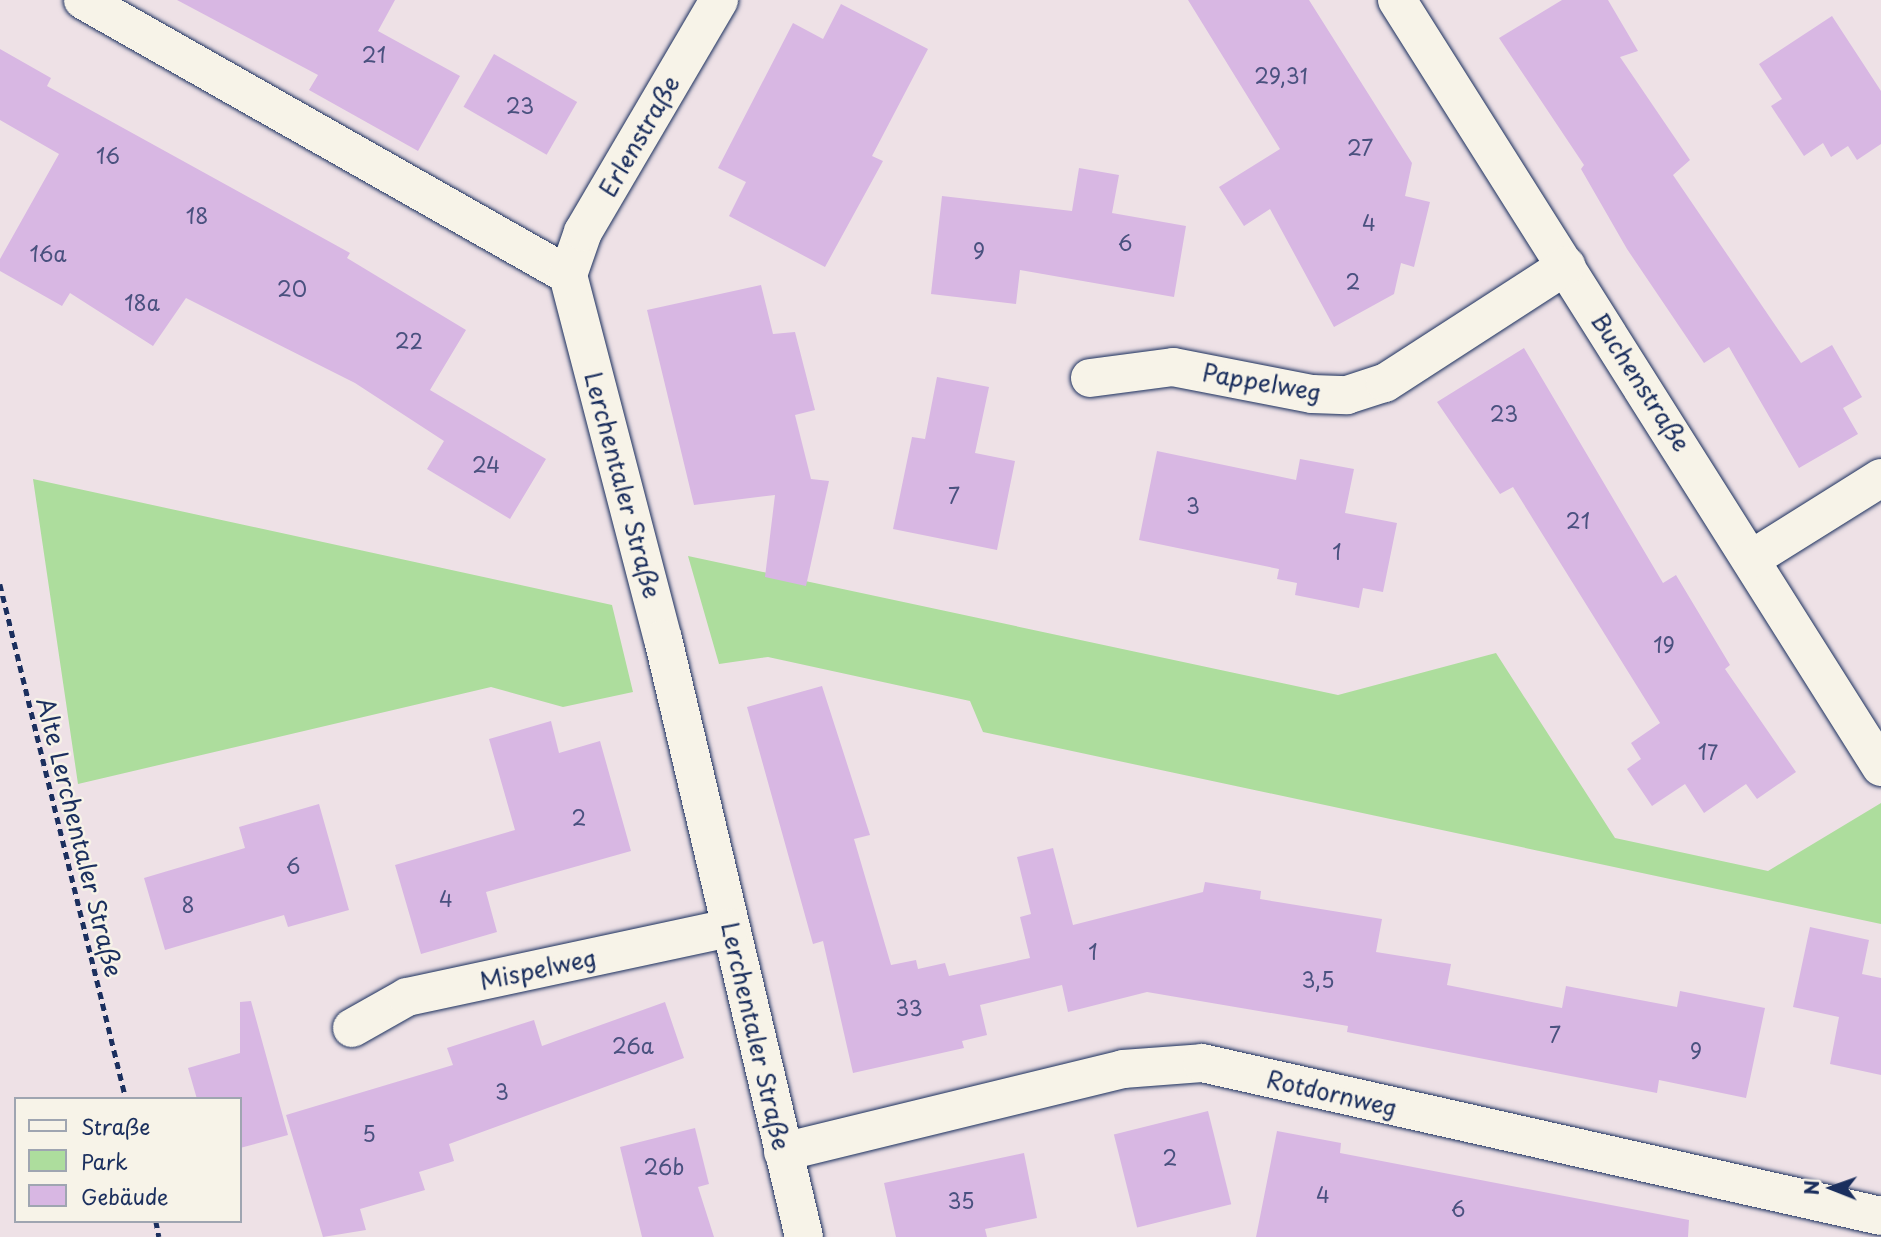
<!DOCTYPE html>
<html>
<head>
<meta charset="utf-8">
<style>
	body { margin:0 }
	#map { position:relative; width:1881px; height:1237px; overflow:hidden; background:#eee1e6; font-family:"Playpen Sans",sans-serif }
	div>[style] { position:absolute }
	.green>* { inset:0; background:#addd9d }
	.building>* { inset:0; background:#d8b7e3; transform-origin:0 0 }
	.path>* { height:4.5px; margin-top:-2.25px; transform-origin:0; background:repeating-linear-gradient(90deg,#1b2f5e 0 7px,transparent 0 12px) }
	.roads { filter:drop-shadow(0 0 2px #1b2f5e) drop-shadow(0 0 2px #1b2f5e) }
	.minor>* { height:38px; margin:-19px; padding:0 19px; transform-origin:19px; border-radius:19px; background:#f7f3e8 }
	span { translate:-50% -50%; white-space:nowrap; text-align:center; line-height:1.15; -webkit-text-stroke:5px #f7f3e8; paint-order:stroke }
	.number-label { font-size:21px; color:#4a517f }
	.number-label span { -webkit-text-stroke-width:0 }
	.street-label { font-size:24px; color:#1b2f5e }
	.legend { position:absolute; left:14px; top:1097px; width:228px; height:126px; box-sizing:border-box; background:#f7f3e8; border:2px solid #9fa5b1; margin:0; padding:9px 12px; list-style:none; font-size:21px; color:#1b2f5e }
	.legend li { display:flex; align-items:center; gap:14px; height:35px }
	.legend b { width:35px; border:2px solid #9fa5b1 }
	.north { position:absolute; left:1797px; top:1153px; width:70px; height:70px; -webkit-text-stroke:5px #f7f3e8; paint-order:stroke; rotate:271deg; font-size:19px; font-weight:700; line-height:28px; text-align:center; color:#1b2f5e }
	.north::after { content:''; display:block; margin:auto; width:24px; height:32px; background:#1b2f5e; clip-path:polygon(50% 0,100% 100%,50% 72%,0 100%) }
</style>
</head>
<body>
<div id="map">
	<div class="green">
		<div style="clip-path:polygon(33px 479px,612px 605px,633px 692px,563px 707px,491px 687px,78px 784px)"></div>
		<div style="clip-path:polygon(688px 556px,1338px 695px,1496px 653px,1615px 838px,1768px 871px,1881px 803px,1881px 924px,983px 732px,970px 701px,768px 657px,719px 664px)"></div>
	</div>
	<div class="building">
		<div style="clip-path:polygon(177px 0,395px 0,378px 31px,460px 76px,418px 151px,309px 90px,318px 75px)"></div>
		<div style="clip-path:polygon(1188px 0,1309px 0,1412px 163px,1405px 196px,1430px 202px,1414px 267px,1401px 263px,1394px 294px,1334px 327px,1270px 209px,1244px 226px,1219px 187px,1280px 149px)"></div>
		<div style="clip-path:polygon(1562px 0,1608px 0,1638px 51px,1620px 57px,1690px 160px,1673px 175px,1801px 363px,1832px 345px,1862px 397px,1843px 408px,1858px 434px,1799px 468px,1729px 347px,1704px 363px,1627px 249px,1581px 169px,1584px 165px,1499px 38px)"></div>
		<div style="clip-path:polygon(841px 4px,928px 49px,872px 156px,883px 161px,825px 267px,729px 216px,746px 182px,718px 168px,793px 23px,823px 39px)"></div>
		<div style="clip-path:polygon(1832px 16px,1881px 91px,1881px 144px,1857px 160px,1848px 146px,1831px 157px,1823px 143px,1804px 156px,1771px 106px,1782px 99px,1759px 64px)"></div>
		<div style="clip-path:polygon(0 49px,51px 78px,47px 86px,350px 253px,347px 258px,466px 330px,430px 390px,546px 459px,510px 519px,427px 469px,444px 441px,355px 383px,186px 298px,153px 346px,70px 293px,62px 306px,0 271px,0 259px,59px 154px,0 120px)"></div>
		<div style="left:494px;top:54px;width:96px;height:61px;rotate:30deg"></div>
		<div style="clip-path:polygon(1079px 168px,1119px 175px,1112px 213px,1186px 226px,1174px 297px,1020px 270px,1016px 304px,931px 294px,942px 196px,1072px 211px)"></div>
		<div style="clip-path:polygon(761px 285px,773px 334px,795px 332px,815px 410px,795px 415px,811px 479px,829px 481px,806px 586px,765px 577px,775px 495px,694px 505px,647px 310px)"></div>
		<div style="clip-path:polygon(1524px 348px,1663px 583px,1676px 575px,1730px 665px,1725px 669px,1796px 772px,1757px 799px,1746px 784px,1704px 813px,1685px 784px,1652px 806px,1627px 769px,1641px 759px,1631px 743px,1660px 723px,1513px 487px,1500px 494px,1437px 402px)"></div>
		<div style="clip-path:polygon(937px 377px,989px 387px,975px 453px,1015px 461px,997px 550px,893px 529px,912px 437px,925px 439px)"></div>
		<div style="clip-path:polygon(1157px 451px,1296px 480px,1300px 459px,1354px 469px,1345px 513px,1397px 523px,1383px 592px,1363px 588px,1359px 608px,1295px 595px,1297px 583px,1277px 579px,1279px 569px,1139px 540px)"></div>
		<div style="clip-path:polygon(822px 686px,870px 835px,854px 839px,891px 965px,916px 960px,918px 969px,945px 963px,949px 976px,1030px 958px,1020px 917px,1031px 914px,1017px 857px,1053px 848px,1073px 925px,1203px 892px,1205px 882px,1261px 891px,1260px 899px,1382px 919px,1376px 952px,1451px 964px,1447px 985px,1562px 1008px,1566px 986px,1677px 1007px,1680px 991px,1765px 1008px,1746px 1098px,1659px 1080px,1657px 1093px,1347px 1032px,1348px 1026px,1147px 992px,1068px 1012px,1062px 985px,980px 1005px,987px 1035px,962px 1041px,964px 1048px,853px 1073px,823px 941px,813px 944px,747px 707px)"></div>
		<div style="clip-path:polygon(551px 721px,559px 753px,600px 741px,631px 851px,486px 892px,497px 932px,421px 954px,395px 865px,515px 830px,489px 739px)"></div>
		<div style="clip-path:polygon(319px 804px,349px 910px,288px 927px,284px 915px,165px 950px,144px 878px,245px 848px,239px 827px)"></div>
		<div style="clip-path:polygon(1810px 927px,1869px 940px,1862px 974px,1881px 978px,1881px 1075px,1830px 1064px,1839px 1017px,1793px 1007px)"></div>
		<div style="clip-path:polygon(251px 1001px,288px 1135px,240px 1148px,240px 1099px,197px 1099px,188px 1068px,240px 1053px,240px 1002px)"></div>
		<div style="clip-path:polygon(665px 1002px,684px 1058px,449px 1144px,454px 1161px,419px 1172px,425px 1190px,360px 1209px,366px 1230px,323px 1237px,286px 1115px,453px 1065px,447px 1048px,534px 1020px,542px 1046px)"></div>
		<div style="left:1208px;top:1111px;width:96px;height:97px;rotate:76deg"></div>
		<div style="clip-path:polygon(695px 1128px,709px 1184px,698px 1187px,714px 1237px,642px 1237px,620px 1147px)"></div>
		<div style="clip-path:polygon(1277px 1131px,1341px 1143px,1340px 1153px,1689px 1220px,1688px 1237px,1256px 1237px)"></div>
		<div style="clip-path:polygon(1024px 1153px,1037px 1218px,985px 1229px,987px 1237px,896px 1237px,884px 1183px)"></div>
	</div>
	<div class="path">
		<div style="left:0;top:584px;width:530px;rotate:76.25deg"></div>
		<div style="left:156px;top:1221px;width:16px;rotate:79deg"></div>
	</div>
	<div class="roads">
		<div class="minor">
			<div style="left:83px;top:0;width:558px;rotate:29.55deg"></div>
			<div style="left:568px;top:275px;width:376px;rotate:75.4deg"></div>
			<div style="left:663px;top:639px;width:614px;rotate:76.73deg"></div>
			<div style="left:1397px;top:0;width:907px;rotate:57.75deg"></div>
			<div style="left:568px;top:275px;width:46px;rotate:-70.8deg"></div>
			<div style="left:583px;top:232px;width:269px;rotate:-59.6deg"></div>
			<div style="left:1090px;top:378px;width:84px;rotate:-7.5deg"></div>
			<div style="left:1173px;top:367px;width:142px;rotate:11deg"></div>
			<div style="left:1312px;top:394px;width:35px;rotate:2deg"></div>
			<div style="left:1347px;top:395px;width:40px;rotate:-18deg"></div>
			<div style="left:1385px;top:383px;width:216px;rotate:-32.9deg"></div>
			<div style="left:1753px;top:558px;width:151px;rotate:-32deg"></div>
			<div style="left:352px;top:1028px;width:63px;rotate:-29.4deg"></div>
			<div style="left:407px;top:997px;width:330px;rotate:-12.1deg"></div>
			<div style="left:783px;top:1152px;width:350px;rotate:-13.7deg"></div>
			<div style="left:1123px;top:1069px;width:79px;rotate:-4.3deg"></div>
			<div style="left:1202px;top:1063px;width:696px;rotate:12.7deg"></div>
		</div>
	</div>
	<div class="number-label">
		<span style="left:374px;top:54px">21</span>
		<span style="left:1281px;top:75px">29,31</span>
		<span style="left:520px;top:105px">23</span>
		<span style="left:1360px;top:147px">27</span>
		<span style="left:108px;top:155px">16</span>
		<span style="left:197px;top:215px">18</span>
		<span style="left:1369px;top:222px">4</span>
		<span style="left:1125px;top:242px">6</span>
		<span style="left:979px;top:250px">9</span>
		<span style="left:48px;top:253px">16a</span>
		<span style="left:1353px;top:281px">2</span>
		<span style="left:292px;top:288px">20</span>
		<span style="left:142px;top:302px">18a</span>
		<span style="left:409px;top:340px">22</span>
		<span style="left:1504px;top:413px">23</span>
		<span style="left:486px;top:464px">24</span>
		<span style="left:954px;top:495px">7</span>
		<span style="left:1193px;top:505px">3</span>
		<span style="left:1578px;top:520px">21</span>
		<span style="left:1337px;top:551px">1</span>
		<span style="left:1664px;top:644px">19</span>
		<span style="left:1708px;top:751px">17</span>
		<span style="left:579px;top:817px">2</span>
		<span style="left:293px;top:865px">6</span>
		<span style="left:446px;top:898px">4</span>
		<span style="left:188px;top:904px">8</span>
		<span style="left:1093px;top:951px">1</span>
		<span style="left:1318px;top:979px">3,5</span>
		<span style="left:909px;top:1007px">33</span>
		<span style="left:1555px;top:1034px">7</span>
		<span style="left:633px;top:1045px">26a</span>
		<span style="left:1696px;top:1050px">9</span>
		<span style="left:502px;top:1091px">3</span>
		<span style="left:369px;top:1133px">5</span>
		<span style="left:1170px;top:1157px">2</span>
		<span style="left:664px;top:1166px">26b</span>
		<span style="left:1323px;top:1194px">4</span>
		<span style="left:961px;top:1200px">35</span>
		<span style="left:1458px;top:1208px">6</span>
	</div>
	<div class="street-label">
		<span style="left:639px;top:136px;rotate:-60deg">Erlenstraße</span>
		<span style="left:1262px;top:382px;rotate:10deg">Pappelweg</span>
		<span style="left:1641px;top:382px;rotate:57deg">Buchenstraße</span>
		<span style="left:623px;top:485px;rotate:75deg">Lerchentaler Straße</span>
		<span style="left:80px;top:837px;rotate:76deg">Alte Lerchentaler Straße</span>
		<span style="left:538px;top:969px;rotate:-12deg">Mispelweg</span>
		<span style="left:756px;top:1036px;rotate:77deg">Lerchentaler Straße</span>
		<span style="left:1332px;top:1093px;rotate:13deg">Rotdornweg</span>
	</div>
	<ul class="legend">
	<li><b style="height:9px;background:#f7f3e8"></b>Straße</li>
	<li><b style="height:19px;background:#addd9d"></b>Park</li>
	<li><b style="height:19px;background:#d8b7e3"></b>Gebäude</li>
	</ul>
	<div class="north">N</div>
</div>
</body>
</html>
